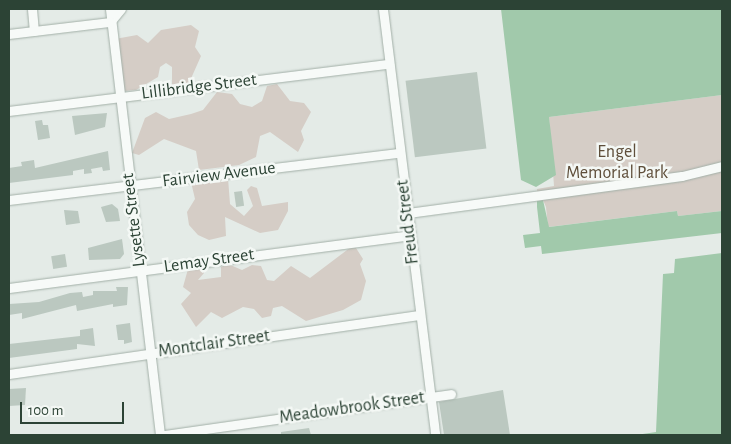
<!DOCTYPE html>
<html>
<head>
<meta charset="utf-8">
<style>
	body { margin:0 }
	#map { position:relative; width:731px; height:444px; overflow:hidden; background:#e4ebe7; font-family:"Alegreya Sans",sans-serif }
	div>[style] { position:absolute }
	.green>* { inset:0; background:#d5cdc6 }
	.water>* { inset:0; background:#a1c9ab }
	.building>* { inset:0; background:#bbc8c0; transform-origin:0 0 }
	.roads { filter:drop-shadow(0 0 1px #a2afa7) drop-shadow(0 0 1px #a2afa7) }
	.minor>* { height:9px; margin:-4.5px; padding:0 4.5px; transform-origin:4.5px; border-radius:4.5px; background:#f7faf8 }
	span { translate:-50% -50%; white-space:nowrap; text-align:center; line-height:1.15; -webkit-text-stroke:5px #f4f8f5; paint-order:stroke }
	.street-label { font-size:18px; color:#2c4335 }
	.park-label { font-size:18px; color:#5e4e3a }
	.frame { position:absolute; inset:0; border:10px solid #2c4335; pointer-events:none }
	.scale { position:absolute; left:20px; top:402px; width:104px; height:22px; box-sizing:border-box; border:2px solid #2c4335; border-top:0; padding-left:6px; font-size:15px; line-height:18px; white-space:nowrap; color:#2c4335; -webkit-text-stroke:4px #f4f8f5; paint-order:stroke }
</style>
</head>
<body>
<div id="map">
	<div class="green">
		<div style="clip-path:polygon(191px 25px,199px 31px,195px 47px,201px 56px,189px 83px,172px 85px,172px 67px,166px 63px,160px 67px,158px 77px,136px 90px,124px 91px,115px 39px,137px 35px,148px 43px,161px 30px)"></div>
		<div style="clip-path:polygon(277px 84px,290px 101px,304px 103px,311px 112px,301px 131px,304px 140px,298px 152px,270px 132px,260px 136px,256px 157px,239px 165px,199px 170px,196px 151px,164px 139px,139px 155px,132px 153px,145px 118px,156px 112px,169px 119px,191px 114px,203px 110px,217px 92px,232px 94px,240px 104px,252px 107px,262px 101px,267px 86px)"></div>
		<div style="clip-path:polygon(722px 95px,722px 211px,678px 216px,677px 211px,548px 227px,546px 207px,543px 200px,537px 201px,537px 189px,554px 186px,549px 117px)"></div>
		<div style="clip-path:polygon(228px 178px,230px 204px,244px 216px,253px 206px,247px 190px,251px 186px,257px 188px,262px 206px,288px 202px,288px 211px,278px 230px,260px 233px,225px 217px,226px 236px,209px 240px,198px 235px,189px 225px,187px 212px,195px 199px,191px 182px)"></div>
		<div style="clip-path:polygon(351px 247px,356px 248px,363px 259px,360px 264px,366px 281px,361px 300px,343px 310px,306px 321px,282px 306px,273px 308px,271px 316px,262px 318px,254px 309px,243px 307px,222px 318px,211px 312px,196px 327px,181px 304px,191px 293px,183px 287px,188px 269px,203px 267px,204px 273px,198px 280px,221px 277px,221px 267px,228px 264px,242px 270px,252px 265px,261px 266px,267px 280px,274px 281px,291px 266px,310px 278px)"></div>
	</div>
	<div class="water">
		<div style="clip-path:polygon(501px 9px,722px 9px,722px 95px,549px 117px,556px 175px,536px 187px,521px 180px)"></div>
		<div style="clip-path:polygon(543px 200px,549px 227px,677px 211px,678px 216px,722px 211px,722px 233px,542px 254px,541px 246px,525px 248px,523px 235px,540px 233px,537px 207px,537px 201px)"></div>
		<div style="clip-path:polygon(722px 253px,722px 435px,636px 435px,656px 432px,663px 274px,674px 273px,675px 259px)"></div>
	</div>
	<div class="building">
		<div style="left:477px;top:72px;width:77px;height:72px;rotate:83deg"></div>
		<div style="clip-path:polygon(107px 113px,105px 127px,75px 135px,72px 116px)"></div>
		<div style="clip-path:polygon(42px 120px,43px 125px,48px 125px,50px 138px,38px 140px,35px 121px)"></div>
		<div style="clip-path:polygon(108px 151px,110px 170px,103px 171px,102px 167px,91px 169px,92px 173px,84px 174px,84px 169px,73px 171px,73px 175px,9px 183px,9px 168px,22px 166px,21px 162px,34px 160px,35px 168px)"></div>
		<div style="left:242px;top:191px;width:15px;height:8px;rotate:82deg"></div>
		<div style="clip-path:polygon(112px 204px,118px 209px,120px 221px,106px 222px,101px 207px)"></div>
		<div style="clip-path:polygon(64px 210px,78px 211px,80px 223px,66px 225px)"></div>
		<div style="clip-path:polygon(122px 239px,124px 254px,120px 259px,89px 260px,88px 248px)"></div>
		<div style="left:65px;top:254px;width:13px;height:14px;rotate:81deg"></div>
		<div style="clip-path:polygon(116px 287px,128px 287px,127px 305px,113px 307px,113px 304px,77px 311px,76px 305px,22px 319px,22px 313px,9px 315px,9px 304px,39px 302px,70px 293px,82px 292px,83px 297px,93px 295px,93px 291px,117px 291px)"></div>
		<div style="clip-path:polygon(130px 323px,132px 342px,124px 344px,124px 340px,118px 340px,116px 325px)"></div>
		<div style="clip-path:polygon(93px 328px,95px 346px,77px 344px,77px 349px,9px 358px,9px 344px,80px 336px,80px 330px)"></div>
		<div style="clip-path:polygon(26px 388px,25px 405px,9px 406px,9px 389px)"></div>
		<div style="clip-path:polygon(503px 390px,510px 435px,444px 435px,439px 402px)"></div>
		<div style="clip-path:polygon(309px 428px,311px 435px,281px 435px,281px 432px)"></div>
	</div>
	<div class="roads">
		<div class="minor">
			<div style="left:32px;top:9px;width:22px;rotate:85deg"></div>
			<div style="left:110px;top:9px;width:429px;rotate:83.3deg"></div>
			<div style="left:383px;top:9px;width:429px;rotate:83deg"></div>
			<div style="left:110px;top:22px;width:17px;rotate:-50deg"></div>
			<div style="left:9px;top:34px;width:102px;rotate:-6.8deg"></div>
			<div style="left:9px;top:111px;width:383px;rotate:-7.1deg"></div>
			<div style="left:9px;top:200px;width:394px;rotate:-6.9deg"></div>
			<div style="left:408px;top:213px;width:276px;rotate:-7.7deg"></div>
			<div style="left:682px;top:176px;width:41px;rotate:-14deg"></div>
			<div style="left:9px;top:288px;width:404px;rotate:-7.5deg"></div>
			<div style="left:9px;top:374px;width:414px;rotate:-8.2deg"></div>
			<div style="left:164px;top:435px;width:290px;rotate:-8.1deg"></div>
		</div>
	</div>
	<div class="street-label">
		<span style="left:199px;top:87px;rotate:-7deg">Lillibridge Street</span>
		<span style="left:219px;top:175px;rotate:-7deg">Fairview Avenue</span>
		<span style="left:134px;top:220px;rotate:-97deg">Lysette Street</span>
		<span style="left:408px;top:222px;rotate:-97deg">Freud Street</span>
		<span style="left:209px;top:261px;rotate:-8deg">Lemay Street</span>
		<span style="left:214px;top:344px;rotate:-8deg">Montclair Street</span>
		<span style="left:352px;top:408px;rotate:-8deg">Meadowbrook Street</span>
	</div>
	<div class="park-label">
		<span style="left:617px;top:163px">Engel<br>Memorial Park</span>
	</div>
	<div class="frame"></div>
	<div class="scale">100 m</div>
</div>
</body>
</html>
